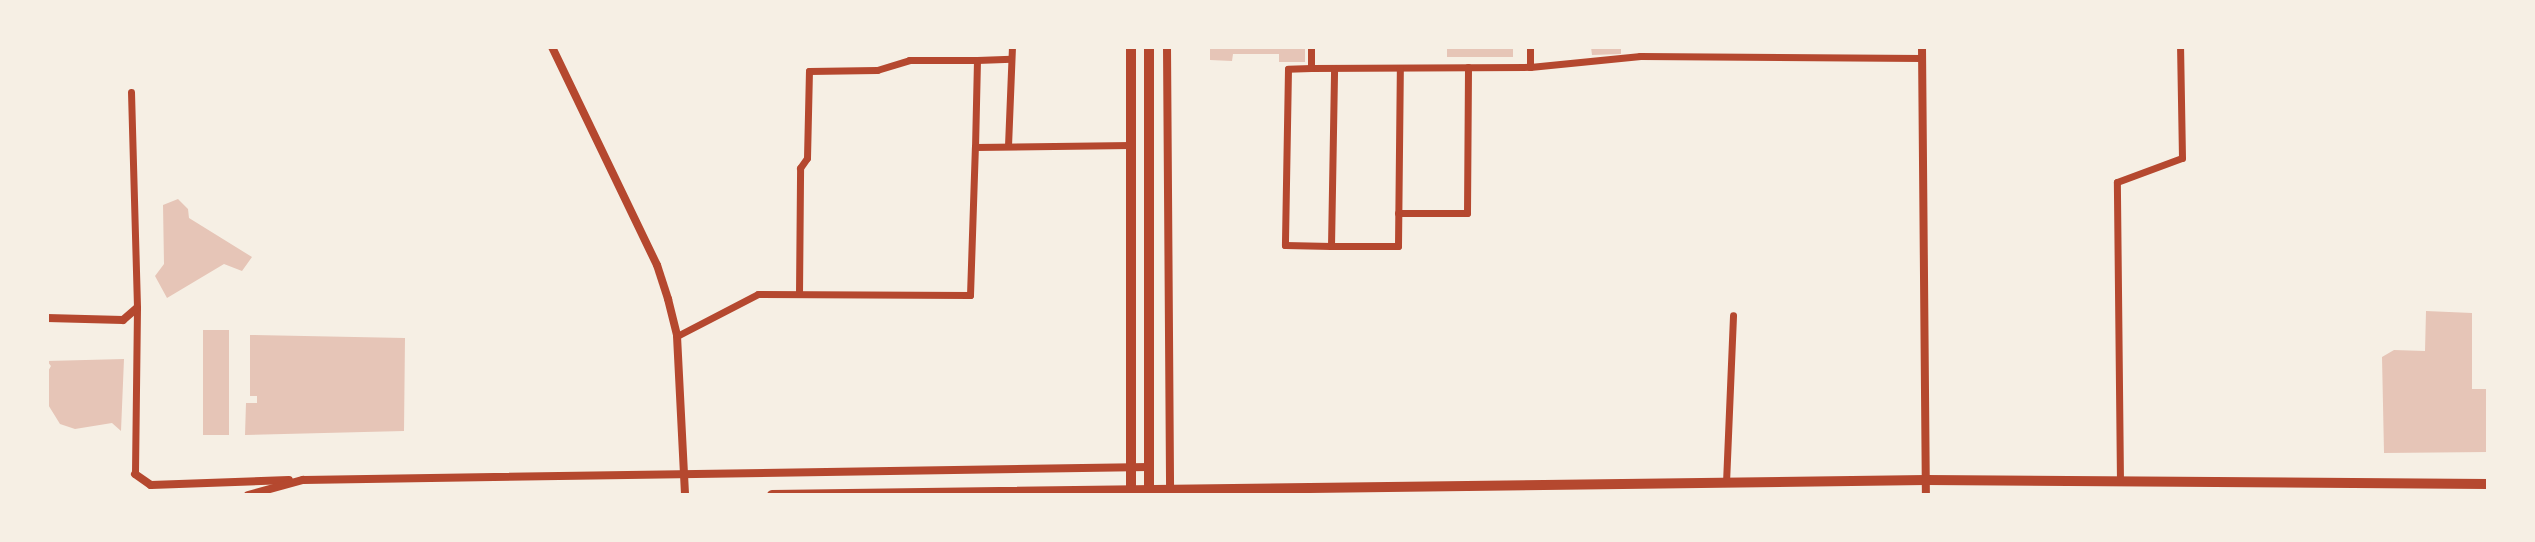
<!DOCTYPE html>
<html>
<head>
<meta charset="utf-8">
<style>
	body { margin:0 }
	#map { position:relative; width:2535px; height:542px; overflow:hidden; background:#f6efe4; font-family:"Source Serif 4",serif }
	div>[style] { position:absolute }
	.building>* { inset:0; background:#e6c5b7; transform-origin:0 0 }
	.minor>* { height:7px; margin:-3.5px; padding:0 3.5px; transform-origin:3.5px; border-radius:3.5px; background:#b5482f }
	.tertiary>* { height:8px; margin:-4px; padding:0 4px; transform-origin:4px; border-radius:4px; background:#b5482f }
	.primary>* { height:10px; margin:-5px; padding:0 5px; transform-origin:5px; border-radius:5px; background:#b5482f }
	span { translate:-50% -50%; white-space:nowrap; text-align:center; line-height:1.15; -webkit-text-stroke:7px #f6efe4; paint-order:stroke }
	.frame { position:absolute; inset:0; border:49px solid #f6efe4; pointer-events:none }
</style>
</head>
<body>
<div id="map">
	<div class="building">
		<div style="clip-path:polygon(1210px 47px,1305px 47px,1305px 62px,1279px 62px,1279px 54px,1233px 54px,1232px 61px,1210px 60px)"></div>
		<div style="left:1447px;top:47px;width:66px;height:10px"></div>
		<div style="clip-path:polygon(1591px 47px,1621px 47px,1621px 54px,1592px 55px)"></div>
		<div style="clip-path:polygon(178px 199px,188px 209px,189px 218px,252px 257px,242px 271px,224px 264px,167px 298px,155px 276px,164px 264px,163px 205px)"></div>
		<div style="clip-path:polygon(2426px 311px,2472px 313px,2472px 389px,2488px 389px,2488px 452px,2384px 453px,2382px 357px,2394px 350px,2425px 351px)"></div>
		<div style="left:203px;top:330px;width:26px;height:105px"></div>
		<div style="clip-path:polygon(250px 335px,405px 338px,404px 431px,245px 435px,246px 403px,257px 403px,257px 396px,250px 396px)"></div>
		<div style="clip-path:polygon(124px 359px,121px 431px,112px 423px,75px 429px,60px 424px,47px 403px,47px 373px,51px 366px,47px 361px)"></div>
	</div>
	<div class="minor">
		<div style="left:1311px;top:47px;width:21px;rotate:90deg"></div>
		<div style="left:1311px;top:68px;width:219px;rotate:-0.3deg"></div>
		<div style="left:1530px;top:67px;width:111px;rotate:-5.7deg"></div>
		<div style="left:1640px;top:56px;width:282px;rotate:0.4deg"></div>
		<div style="left:1530px;top:47px;width:20px;rotate:90deg"></div>
		<div style="left:977px;top:60px;width:34px;rotate:-2deg"></div>
		<div style="left:1311px;top:68px;width:23px;rotate:178deg"></div>
		<div style="left:1288px;top:69px;width:176px;rotate:91deg"></div>
		<div style="left:1285px;top:245px;width:46px;rotate:1.2deg"></div>
		<div style="left:1331px;top:246px;width:178px;rotate:-89deg"></div>
		<div style="left:131px;top:92px;width:216px;rotate:88.4deg"></div>
		<div style="left:137px;top:308px;width:166px;rotate:90.7deg"></div>
		<div style="left:1008px;top:146px;width:99px;rotate:-87.7deg"></div>
		<div style="left:1398px;top:213px;width:69px"></div>
		<div style="left:1467px;top:213px;width:146px;rotate:-89.6deg"></div>
		<div style="left:1331px;top:246px;width:67px"></div>
		<div style="left:1398px;top:246px;width:178px;rotate:-89.4deg"></div>
		<div style="left:799px;top:294px;width:126px;rotate:-89.5deg"></div>
		<div style="left:800px;top:168px;width:12px;rotate:-55deg"></div>
		<div style="left:807px;top:158px;width:87px;rotate:-88.7deg"></div>
		<div style="left:809px;top:71px;width:68px;rotate:-0.8deg"></div>
		<div style="left:877px;top:70px;width:34px;rotate:-17deg"></div>
		<div style="left:909px;top:60px;width:68px"></div>
		<div style="left:977px;top:60px;width:87px;rotate:91.3deg"></div>
		<div style="left:677px;top:336px;width:91px;rotate:-27.4deg"></div>
		<div style="left:758px;top:294px;width:212px;rotate:0.3deg"></div>
		<div style="left:970px;top:295px;width:148px;rotate:-88.1deg"></div>
		<div style="left:975px;top:147px;width:156px;rotate:-0.7deg"></div>
		<div style="left:2120px;top:482px;width:300px;rotate:-90.6deg"></div>
		<div style="left:2117px;top:182px;width:69px;rotate:-20.3deg"></div>
		<div style="left:2182px;top:158px;width:111px;rotate:-91deg"></div>
		<div style="left:1726px;top:483px;width:168px;rotate:-87.6deg"></div>
	</div>
	<div class="tertiary">
		<div style="left:552px;top:47px;width:242px;rotate:64.3deg"></div>
		<div style="left:657px;top:265px;width:36px;rotate:72deg"></div>
		<div style="left:668px;top:299px;width:38px;rotate:76deg"></div>
		<div style="left:677px;top:336px;width:159px;rotate:87.1deg"></div>
		<div style="left:1167px;top:47px;width:448px;rotate:89.6deg"></div>
		<div style="left:1922px;top:47px;width:448px;rotate:89.5deg"></div>
		<div style="left:47px;top:318px;width:76px;rotate:1.5deg"></div>
		<div style="left:123px;top:320px;width:18px;rotate:-41deg"></div>
		<div style="left:135px;top:474px;width:19px;rotate:35deg"></div>
		<div style="left:151px;top:485px;width:138px;rotate:-2.1deg"></div>
		<div style="left:248px;top:495px;width:57px;rotate:-15.3deg"></div>
		<div style="left:303px;top:480px;width:846px;rotate:-0.88deg"></div>
	</div>
	<div class="primary">
		<div style="left:1131px;top:47px;width:448px;rotate:90deg"></div>
		<div style="left:1149px;top:47px;width:448px;rotate:90deg"></div>
		<div style="left:772px;top:495px;width:1154px;rotate:-0.74deg"></div>
		<div style="left:1926px;top:480px;width:562px;rotate:0.41deg"></div>
	</div>
	<div class="frame"></div>
</div>
</body>
</html>
